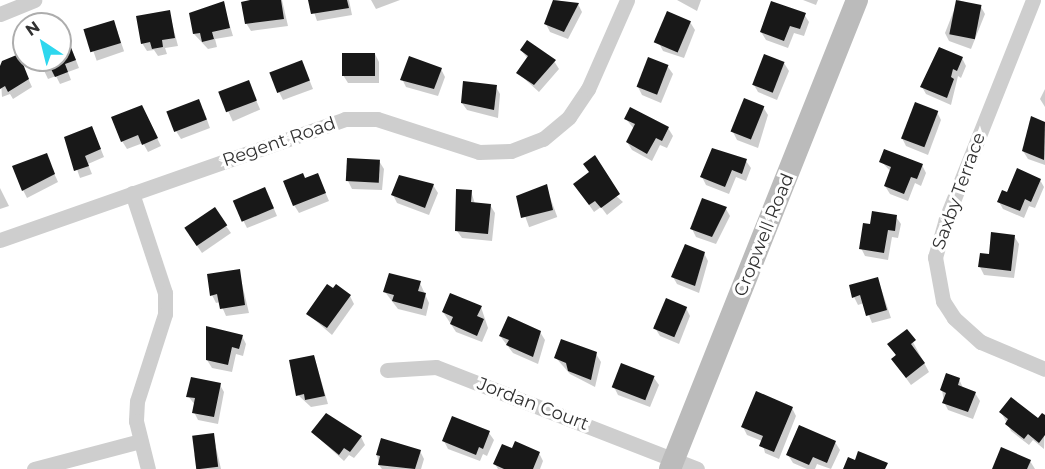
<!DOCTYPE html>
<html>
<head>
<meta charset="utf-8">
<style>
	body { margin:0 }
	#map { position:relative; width:1045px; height:469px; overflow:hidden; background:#fff; font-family:Montserrat,sans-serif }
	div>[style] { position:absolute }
	.shadow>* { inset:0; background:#0003; transform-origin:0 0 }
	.building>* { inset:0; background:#181818; transform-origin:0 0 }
	.street>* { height:15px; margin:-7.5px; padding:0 7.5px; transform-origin:7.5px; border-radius:7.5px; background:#cecece }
	.secondary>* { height:22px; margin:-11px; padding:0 11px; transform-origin:11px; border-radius:11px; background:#bbb }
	span { translate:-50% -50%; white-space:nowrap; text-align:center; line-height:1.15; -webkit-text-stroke:6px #fff; paint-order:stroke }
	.street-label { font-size:18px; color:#313131 }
	.north { position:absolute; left:12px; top:12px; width:60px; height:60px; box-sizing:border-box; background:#fff; border:2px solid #adadad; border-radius:50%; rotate:325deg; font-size:16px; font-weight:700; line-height:24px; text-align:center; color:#313131 }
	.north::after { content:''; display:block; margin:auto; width:21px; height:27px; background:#2ed7ee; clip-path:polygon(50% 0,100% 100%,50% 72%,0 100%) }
</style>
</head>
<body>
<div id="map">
	<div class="shadow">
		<div style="clip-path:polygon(256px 0,282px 0,288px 26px,251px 31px,246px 23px)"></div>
		<div style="clip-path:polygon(310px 0,349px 0,352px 15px,317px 21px)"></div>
		<div style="clip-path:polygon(371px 0,400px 0,376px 9px)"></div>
		<div style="clip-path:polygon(555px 0,578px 4px,582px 12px,568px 39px,550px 32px,546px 24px)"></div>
		<div style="clip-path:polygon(677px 0,701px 0,697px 11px)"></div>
		<div style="clip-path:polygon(803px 0,818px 0,816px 5px)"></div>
		<div style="clip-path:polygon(958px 0,981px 7px,985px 14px,971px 49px,949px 41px,945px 33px)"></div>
		<div style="clip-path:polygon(223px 3px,233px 36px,215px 39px,217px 47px,208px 49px,194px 34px,190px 14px)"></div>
		<div style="clip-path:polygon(169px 11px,178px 46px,165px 48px,167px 54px,158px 56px,154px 50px,147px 51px,142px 43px)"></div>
		<div style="clip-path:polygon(804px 14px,809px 22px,804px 36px,794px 33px,788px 48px,766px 40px,761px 32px)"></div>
		<div style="left:114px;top:22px;width:31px;height:29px;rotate:71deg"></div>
		<div style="clip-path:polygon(690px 22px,695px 30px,684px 58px,663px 51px,659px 43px)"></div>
		<div style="clip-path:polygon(60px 40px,70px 45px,79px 68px,68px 72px,71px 80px,60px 84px,56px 76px,48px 79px,39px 60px,60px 60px)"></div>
		<div style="clip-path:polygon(521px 50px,554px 61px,559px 69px,539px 92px,518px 73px,528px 59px)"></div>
		<div style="clip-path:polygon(375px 54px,379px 62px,379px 83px,348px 83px,343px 75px)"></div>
		<div style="clip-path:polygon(18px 56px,32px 87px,13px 99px,10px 94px,2px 97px,0 66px)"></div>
		<div style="clip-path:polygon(962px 58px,966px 66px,961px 78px,958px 76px,951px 105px,926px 94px,922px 87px)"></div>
		<div style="clip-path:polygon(784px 63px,789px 71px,777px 100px,758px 92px,754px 85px)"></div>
		<div style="clip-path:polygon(668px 67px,673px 74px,661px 103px,642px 95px,638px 87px)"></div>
		<div style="clip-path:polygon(305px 69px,313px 89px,283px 100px,279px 92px)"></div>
		<div style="clip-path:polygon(441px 69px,445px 77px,438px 96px,406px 87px,402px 79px)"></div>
		<div style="left:248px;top:82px;width:30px;height:30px;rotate:66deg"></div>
		<div style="clip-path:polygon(496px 87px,500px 94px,498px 118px,467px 110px,462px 103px)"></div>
		<div style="clip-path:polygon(1045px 89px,1045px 107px,1040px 99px)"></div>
		<div style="clip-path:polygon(763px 107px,768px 115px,758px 148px,737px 140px,733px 132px)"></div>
		<div style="clip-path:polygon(203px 109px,210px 128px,181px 139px,176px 131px)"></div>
		<div style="clip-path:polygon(937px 112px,941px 120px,928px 155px,906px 146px,902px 138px)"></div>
		<div style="clip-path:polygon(145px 114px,161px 146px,148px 152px,143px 143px,127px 149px,122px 141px)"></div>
		<div style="clip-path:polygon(1032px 118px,1045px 123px,1045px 165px,1028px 159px,1023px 151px)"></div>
		<div style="clip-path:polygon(626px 119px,668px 128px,673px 136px,667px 148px,660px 145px,652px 161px,632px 150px,627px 142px,634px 129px)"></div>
		<div style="clip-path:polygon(95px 135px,104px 157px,88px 164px,92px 174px,80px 178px,66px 138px)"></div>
		<div style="clip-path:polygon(46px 155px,58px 182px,27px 198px,23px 190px)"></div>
		<div style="clip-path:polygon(379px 161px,384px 169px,382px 190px,352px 189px,348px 181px)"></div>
		<div style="clip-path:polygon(746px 161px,751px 168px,746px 181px,736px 177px,729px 194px,706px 185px,702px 177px)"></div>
		<div style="clip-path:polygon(881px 161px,922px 165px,926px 173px,921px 186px,915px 183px,908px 201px,890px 194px,885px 186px,891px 172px)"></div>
		<div style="clip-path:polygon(590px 173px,623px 202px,607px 215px,601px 207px,594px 212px,580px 192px)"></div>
		<div style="clip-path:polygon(318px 175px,329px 201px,299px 213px,294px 205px,305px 179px)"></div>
		<div style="clip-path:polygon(1040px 180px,1044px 187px,1035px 208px,1029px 206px,1024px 218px,1003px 209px,999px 202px,1008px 194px)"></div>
		<div style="clip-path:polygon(433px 185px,438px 193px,429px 215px,397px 203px,393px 195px)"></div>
		<div style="left:546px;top:186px;width:33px;height:30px;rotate:70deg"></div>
		<div style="clip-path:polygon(0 188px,9px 206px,0 209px)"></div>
		<div style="clip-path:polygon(471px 191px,475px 204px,490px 205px,495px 213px,492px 241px,462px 238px,457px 231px)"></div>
		<div style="clip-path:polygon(269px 197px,277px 216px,247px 228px,243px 220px)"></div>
		<div style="clip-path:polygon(214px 209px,231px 233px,202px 253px,189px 234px)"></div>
		<div style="clip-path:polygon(726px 209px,730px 216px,716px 244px,696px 237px,692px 229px)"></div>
		<div style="clip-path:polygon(896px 217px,901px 224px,898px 238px,892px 237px,888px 260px,865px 256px,861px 248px,871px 226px)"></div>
		<div style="clip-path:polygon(1014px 236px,1019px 244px,1014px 278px,984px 275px,980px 267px)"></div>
		<div style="clip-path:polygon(704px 253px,708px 261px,699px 293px,677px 284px,673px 277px)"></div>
		<div style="clip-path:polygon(239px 271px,249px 313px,226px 316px,220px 302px,216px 303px,212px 295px)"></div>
		<div style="clip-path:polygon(878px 279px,891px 318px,872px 323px,864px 303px,858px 305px,854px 297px)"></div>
		<div style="clip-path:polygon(420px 283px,429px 303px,426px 316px,398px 309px,385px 292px)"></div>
		<div style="clip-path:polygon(350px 296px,354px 304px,332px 335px,308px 314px)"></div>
		<div style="clip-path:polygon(481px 307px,488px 328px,482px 342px,456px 332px,443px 312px)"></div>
		<div style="clip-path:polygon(686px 308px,690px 316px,679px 344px,660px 336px,655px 328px)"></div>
		<div style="clip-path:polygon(207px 328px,242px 336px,246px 344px,243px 356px,236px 354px,232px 372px,212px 368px,207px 360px)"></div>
		<div style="clip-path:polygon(907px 331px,929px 372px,911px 385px,893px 360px)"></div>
		<div style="clip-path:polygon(540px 332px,545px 340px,538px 364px,513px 353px,500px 336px)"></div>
		<div style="clip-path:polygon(596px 354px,601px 362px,595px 387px,570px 374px,556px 358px)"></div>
		<div style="clip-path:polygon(314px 356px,328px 404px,311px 407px,298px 395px)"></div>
		<div style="clip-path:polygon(654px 378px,659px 385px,650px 407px,618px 395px,614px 387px)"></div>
		<div style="clip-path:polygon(959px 379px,963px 388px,975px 393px,980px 401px,973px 419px,948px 410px,944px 402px,942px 390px)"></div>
		<div style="clip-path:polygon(220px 385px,224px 392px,218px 424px,198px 420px,194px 412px,195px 405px,188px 396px)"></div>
		<div style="clip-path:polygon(792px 408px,796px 416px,779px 459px,765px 453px,762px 441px,747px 435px,743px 427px)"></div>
		<div style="clip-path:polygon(1001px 412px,1038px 420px,1045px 417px,1044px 449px,1033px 440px,1029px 445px,1011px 431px)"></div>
		<div style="clip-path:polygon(312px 432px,361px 437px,365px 445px,354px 458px,349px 455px,344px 461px)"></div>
		<div style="clip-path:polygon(489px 433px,494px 440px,487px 456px,483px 454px,480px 461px,448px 449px,444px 441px)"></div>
		<div style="clip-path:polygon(213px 434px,221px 469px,197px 469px,194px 436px)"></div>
		<div style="clip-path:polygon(835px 442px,840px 450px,831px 469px,817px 464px,815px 469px,807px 469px,793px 463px,788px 455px)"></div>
		<div style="clip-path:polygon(512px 450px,539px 453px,543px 461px,540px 469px,498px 469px,495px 464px)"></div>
		<div style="clip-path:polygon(420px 451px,424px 459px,421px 469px,382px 469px,379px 465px,377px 455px)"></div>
		<div style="clip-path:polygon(1030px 461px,1035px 469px,993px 469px)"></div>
	</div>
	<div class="building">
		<div style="clip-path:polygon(250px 0,281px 0,284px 19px,245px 24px,241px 2px)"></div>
		<div style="clip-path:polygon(308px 0,347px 0,349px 8px,311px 14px)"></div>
		<div style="clip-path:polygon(553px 0,579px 3px,564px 32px,544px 24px)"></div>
		<div style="left:956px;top:0;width:26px;height:35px;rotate:11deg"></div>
		<div style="clip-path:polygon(224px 1px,230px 28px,212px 32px,214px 39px,202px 42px,200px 33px,193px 34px,189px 13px)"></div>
		<div style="clip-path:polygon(771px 1px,806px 13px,800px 29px,790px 26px,784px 41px,760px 32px)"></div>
		<div style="clip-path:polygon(170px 10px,175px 38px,162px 40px,163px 47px,152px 49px,150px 42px,141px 44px,136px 16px)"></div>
		<div style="left:667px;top:11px;width:26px;height:34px;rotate:23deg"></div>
		<div style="left:114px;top:20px;width:24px;height:32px;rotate:73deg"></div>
		<div style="clip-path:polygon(66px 35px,76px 60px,65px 64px,68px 72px,55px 77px,51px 69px,42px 72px,37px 60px,60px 60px,60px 38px)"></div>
		<div style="clip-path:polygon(527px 40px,556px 60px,534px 85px,516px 73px,528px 56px,520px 50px)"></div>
		<div style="clip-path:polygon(939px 47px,963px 57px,957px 71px,953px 69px,951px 77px,954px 79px,947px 98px,920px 87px)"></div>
		<div style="left:342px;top:53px;width:33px;height:23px"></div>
		<div style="clip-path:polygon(19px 54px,29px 79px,8px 92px,5px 86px,0 89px,0 66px,2px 61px)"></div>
		<div style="left:764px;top:54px;width:22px;height:33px;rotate:21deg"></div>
		<div style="clip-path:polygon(409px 56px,442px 68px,434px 89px,400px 80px)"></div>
		<div style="left:648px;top:57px;width:22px;height:32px;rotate:21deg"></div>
		<div style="left:302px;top:60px;width:22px;height:35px;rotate:69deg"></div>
		<div style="left:249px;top:80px;width:22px;height:33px;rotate:69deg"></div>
		<div style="clip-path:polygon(463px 81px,497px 85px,494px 110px,461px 103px)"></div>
		<div style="left:744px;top:98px;width:22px;height:36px;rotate:22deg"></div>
		<div style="left:199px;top:99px;width:22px;height:35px;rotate:69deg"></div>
		<div style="left:915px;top:102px;width:25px;height:39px;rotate:21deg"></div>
		<div style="clip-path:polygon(142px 105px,158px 138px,142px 145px,138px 135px,121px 142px,111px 117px)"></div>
		<div style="clip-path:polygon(630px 107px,669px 127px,662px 141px,656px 138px,647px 154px,626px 142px,635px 124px,624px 119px)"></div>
		<div style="clip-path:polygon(1031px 116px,1045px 122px,1044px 160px,1022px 151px)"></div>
		<div style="clip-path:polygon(92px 126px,101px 149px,85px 156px,89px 166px,74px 171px,64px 137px)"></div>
		<div style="clip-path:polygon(712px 148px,747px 159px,742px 174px,732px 170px,725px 187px,700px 177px)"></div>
		<div style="clip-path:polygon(884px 149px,923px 164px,917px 179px,911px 177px,904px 194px,884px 186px,891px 167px,879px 162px)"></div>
		<div style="clip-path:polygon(47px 153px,55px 174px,22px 191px,12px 166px)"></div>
		<div style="clip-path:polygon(595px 155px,620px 194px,601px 208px,595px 201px,589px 205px,573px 184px,589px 172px,583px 164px)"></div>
		<div style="left:347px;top:158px;width:33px;height:23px;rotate:3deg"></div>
		<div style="clip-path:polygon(1017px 168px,1041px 179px,1031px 202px,1025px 199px,1020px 211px,997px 202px,1002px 190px,1007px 192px)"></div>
		<div style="clip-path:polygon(303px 173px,305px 178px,318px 173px,326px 193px,293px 206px,283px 181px)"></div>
		<div style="clip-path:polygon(399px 175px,434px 184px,425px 208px,391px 195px)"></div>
		<div style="clip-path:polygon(547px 184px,553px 210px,521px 218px,516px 196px)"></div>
		<div style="left:265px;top:187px;width:23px;height:35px;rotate:67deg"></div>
		<div style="clip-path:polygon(456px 189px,472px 190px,471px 202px,491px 204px,488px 234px,455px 231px)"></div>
		<div style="clip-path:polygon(702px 198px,727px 207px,712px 237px,690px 229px)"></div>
		<div style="left:215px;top:207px;width:22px;height:37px;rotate:56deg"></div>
		<div style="clip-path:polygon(872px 211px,897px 215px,895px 231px,888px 230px,884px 253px,859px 249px,863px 223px,870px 224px)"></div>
		<div style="clip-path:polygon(991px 232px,1015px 235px,1011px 271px,978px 267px,980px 253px,989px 254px)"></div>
		<div style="clip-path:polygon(685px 244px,705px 252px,695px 286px,671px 277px)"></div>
		<div style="clip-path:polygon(240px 269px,245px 305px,220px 309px,217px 294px,210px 296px,207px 274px)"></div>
		<div style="clip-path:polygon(389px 273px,421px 281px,418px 291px,426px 293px,422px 309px,392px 301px,394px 295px,383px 292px)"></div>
		<div style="clip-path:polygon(878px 277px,887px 310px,866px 316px,860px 295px,852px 298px,849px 285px)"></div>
		<div style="clip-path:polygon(327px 284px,333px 288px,336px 284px,351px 295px,327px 328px,306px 314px)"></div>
		<div style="clip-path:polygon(450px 293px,482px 306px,477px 316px,484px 319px,477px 336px,450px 324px,453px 317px,442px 312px)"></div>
		<div style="left:666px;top:298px;width:23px;height:33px;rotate:23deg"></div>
		<div style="clip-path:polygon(508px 316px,541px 331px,533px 357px,506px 345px,509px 340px,499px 336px)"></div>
		<div style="clip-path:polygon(206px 326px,243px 335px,239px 349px,232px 347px,228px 365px,206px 360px)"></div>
		<div style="clip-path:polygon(907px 329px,916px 340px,911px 344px,925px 363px,906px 378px,891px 359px,896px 355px,887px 344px)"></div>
		<div style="clip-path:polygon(561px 339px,597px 352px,591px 380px,568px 371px,566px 363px,554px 358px)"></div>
		<div style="clip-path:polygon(314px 355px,325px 396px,305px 400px,304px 394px,296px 396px,289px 360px)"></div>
		<div style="left:621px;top:363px;width:36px;height:26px;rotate:21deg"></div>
		<div style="clip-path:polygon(946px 373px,960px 378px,958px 385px,976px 392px,968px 412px,942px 403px,946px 393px,940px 390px)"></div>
		<div style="clip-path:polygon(191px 377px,221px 383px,214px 417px,192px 413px,195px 398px,186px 397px)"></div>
		<div style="clip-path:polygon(756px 391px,793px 407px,774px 452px,759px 446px,763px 436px,741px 427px)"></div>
		<div style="clip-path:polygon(1011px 397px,1038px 418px,1042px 413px,1045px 415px,1045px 435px,1039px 443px,1028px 434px,1024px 439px,1005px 424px,1008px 419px,999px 412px)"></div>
		<div style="clip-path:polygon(326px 413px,362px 436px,350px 452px,344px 448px,339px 455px,311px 432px)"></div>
		<div style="clip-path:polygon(452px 416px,490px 431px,483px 449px,479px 447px,476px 455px,442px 441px)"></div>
		<div style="clip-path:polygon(799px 425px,836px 441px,827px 463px,813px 457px,809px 465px,786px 455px)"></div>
		<div style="left:214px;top:433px;width:34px;height:22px;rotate:83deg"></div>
		<div style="clip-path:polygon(381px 438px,421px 450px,415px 469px,378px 465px,380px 456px,376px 455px)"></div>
		<div style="clip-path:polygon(515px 441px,540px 452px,533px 469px,504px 469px,493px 464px,502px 444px,512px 448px)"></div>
		<div style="clip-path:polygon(1001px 447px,1031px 460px,1027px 469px,992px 469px)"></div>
		<div style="clip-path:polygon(858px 451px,888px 463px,885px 469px,843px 469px,848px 457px,855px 460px)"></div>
	</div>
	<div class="street">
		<div style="left:1033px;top:0;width:236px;rotate:111.7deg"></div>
		<div style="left:946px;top:219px;width:40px;rotate:106deg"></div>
		<div style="left:935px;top:257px;width:45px;rotate:79.7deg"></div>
		<div style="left:943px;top:301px;width:20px;rotate:57deg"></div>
		<div style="left:954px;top:318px;width:36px;rotate:42deg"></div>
		<div style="left:981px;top:342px;width:69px;rotate:22.9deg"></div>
		<div style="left:0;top:14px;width:37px;rotate:-22deg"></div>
		<div style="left:132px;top:193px;width:105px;rotate:71.7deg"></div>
		<div style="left:165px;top:293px;width:21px;rotate:90deg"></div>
		<div style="left:165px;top:314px;width:91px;rotate:107.8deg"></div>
		<div style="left:137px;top:401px;width:20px;rotate:93deg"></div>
		<div style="left:136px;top:421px;width:49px;rotate:76deg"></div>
		<div style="left:0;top:240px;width:366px;rotate:-19.3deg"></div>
		<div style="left:345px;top:119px;width:32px"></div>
		<div style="left:377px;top:119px;width:107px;rotate:17.9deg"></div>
		<div style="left:479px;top:152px;width:32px;rotate:-2deg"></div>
		<div style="left:511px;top:151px;width:34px;rotate:-21deg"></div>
		<div style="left:543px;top:139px;width:34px;rotate:-40deg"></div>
		<div style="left:569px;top:117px;width:34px;rotate:-56deg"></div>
		<div style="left:588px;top:89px;width:97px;rotate:-66.3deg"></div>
		<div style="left:387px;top:370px;width:49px;rotate:-3.5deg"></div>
		<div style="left:436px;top:367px;width:280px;rotate:21.3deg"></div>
		<div style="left:34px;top:469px;width:110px;rotate:-14.8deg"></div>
	</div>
	<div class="secondary">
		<div style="left:670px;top:469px;width:505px;rotate:-68.26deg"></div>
	</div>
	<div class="street-label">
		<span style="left:279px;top:142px;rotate:-19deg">Regent Road</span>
		<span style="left:959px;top:191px;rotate:-70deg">Saxby Terrace</span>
		<span style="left:764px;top:235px;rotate:-68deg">Cropwell Road</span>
		<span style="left:533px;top:404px;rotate:21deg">Jordan Court</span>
	</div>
	<div class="north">N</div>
</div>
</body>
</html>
